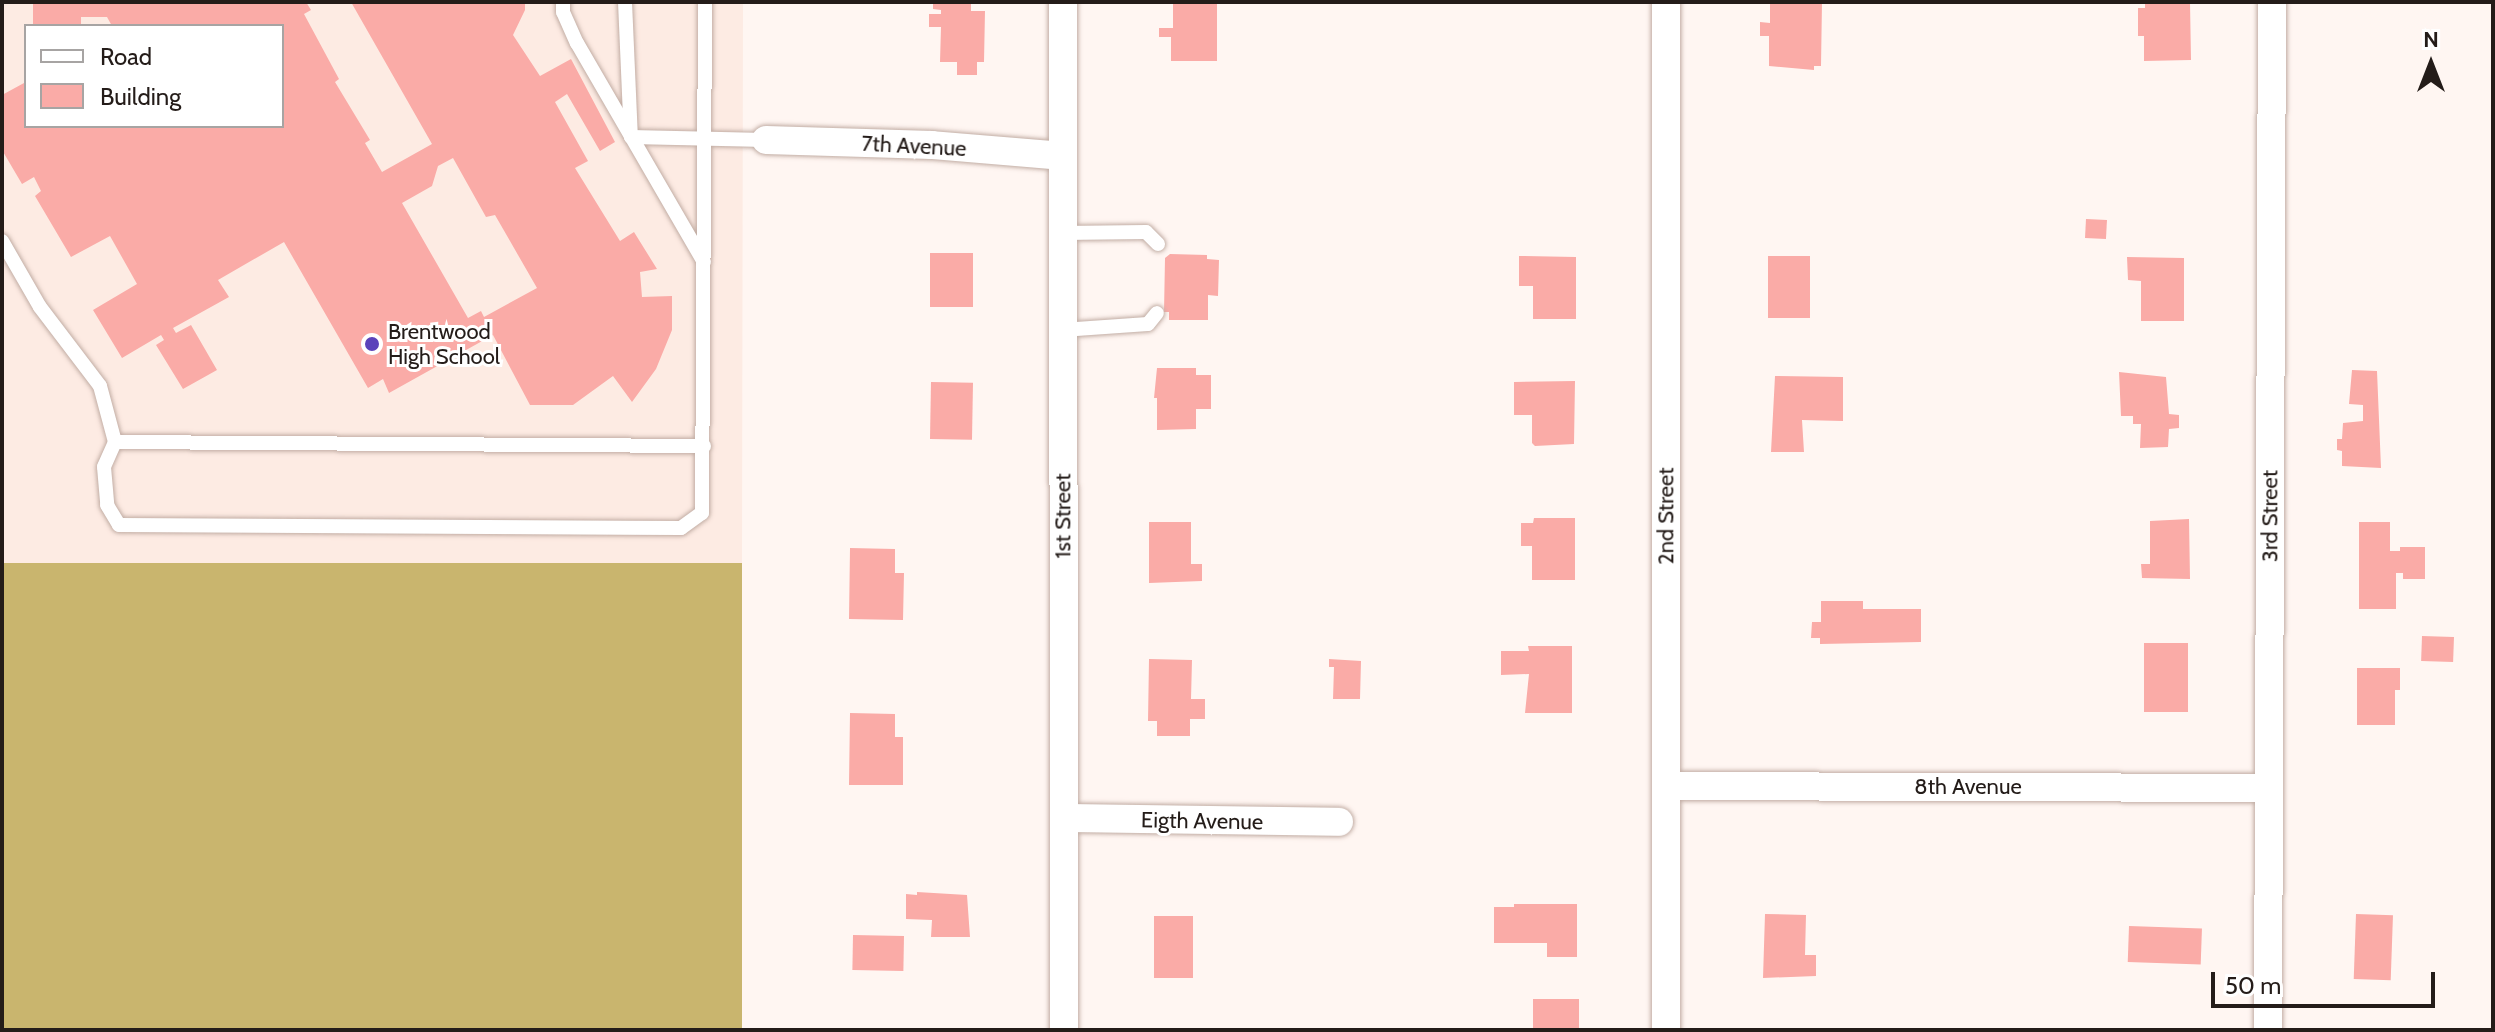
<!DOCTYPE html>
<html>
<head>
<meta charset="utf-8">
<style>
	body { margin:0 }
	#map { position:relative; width:2495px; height:1032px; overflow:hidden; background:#fff6f2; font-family:Cabin,sans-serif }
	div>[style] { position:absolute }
	.built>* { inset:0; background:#fdebe3 }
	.forest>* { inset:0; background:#c9b56e; transform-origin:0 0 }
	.building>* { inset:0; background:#faaba7; transform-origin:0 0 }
	.roads { filter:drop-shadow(0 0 2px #c2ada4) drop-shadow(0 0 2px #c2ada4) }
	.lane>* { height:14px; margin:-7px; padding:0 7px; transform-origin:7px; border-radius:7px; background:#fff }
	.street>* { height:28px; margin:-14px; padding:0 14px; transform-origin:14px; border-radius:14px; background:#fff }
	.dots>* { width:22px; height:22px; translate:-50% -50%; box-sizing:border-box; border:4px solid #fff; border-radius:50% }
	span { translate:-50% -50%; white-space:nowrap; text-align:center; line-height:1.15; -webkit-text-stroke:6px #fff; paint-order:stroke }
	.street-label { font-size:22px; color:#241c19 }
	.poi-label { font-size:22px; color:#241c19 }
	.left { translate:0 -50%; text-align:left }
	.frame { position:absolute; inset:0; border:4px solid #241c19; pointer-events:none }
	.legend { position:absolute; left:24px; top:24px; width:260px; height:104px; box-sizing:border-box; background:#fff; border:2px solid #a7a4a3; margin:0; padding:10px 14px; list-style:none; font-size:24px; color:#241c19 }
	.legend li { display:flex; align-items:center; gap:16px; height:40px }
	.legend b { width:40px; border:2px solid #a7a4a3 }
	.north { position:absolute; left:2391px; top:24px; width:80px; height:80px; -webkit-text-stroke:6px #fff; paint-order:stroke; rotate:0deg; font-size:22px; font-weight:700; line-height:32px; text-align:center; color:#241c19 }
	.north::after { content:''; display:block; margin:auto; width:28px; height:36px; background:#241c19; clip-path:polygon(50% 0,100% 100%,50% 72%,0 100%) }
	.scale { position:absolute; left:2211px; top:972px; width:224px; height:36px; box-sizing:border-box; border:4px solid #241c19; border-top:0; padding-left:10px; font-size:24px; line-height:28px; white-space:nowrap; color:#241c19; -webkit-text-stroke:6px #fff; paint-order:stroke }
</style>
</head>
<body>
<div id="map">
	<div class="built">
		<div style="clip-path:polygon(evenodd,2px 2px,743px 2px,742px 567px,2px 563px,2px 2px,26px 26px,282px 26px,282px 126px,26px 126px,26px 26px)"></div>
	</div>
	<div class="forest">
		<div style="left:2px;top:563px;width:740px;height:467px"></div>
	</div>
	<div class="building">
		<div style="clip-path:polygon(evenodd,33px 2px,306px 2px,311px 10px,304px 14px,339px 79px,335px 82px,370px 140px,365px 143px,382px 172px,432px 144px,351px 2px,525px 2px,525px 10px,513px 35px,540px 76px,571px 59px,615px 142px,600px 151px,567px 94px,555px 102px,588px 161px,575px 168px,620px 241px,634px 232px,657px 269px,640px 272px,642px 297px,672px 296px,672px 330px,656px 369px,632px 402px,613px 376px,573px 405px,530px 405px,493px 335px,389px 393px,383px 379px,368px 388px,284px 242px,218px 280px,229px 297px,173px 328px,176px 333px,191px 325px,217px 370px,183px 389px,156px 345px,164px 340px,161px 335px,122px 358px,93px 310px,137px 284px,110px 236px,71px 257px,35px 196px,41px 191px,34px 177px,22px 184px,2px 150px,2px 95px,24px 83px,26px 126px,282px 126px,282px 26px,112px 26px,107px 17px,81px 17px,81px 26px,33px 26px,33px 2px,453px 158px,486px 217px,495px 215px,537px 288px,484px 317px,481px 311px,468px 318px,402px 203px,432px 186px,438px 166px,453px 158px)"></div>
		<div style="clip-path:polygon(933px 2px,971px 2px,971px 11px,985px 11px,984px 62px,977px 62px,977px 75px,957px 75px,957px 62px,940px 62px,941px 27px,929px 27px,929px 14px,941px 14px,941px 10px,933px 9px)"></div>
		<div style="clip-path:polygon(1173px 2px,1217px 2px,1217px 61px,1171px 61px,1171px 37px,1159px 37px,1159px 28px,1173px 28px)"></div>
		<div style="clip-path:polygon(1770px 2px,1822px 2px,1821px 66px,1814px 66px,1814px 70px,1769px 66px,1769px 36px,1760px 36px,1760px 22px,1770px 23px)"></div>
		<div style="clip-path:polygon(2145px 2px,2190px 2px,2191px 60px,2144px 61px,2144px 36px,2138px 36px,2138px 8px,2145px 8px)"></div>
		<div style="left:2086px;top:219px;width:21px;height:19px;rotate:3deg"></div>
		<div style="left:930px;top:253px;width:43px;height:54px"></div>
		<div style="clip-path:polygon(1170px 254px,1207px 255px,1207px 259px,1219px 260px,1218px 296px,1208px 295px,1208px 320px,1169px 320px,1169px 312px,1164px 312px,1165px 258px)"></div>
		<div style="clip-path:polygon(1519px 256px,1576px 257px,1576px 319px,1533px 319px,1533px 286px,1519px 286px)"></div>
		<div style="left:1768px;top:256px;width:42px;height:62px"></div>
		<div style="clip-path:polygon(2127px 257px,2184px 258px,2184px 321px,2141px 321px,2141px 281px,2128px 280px)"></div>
		<div style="clip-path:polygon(1157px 368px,1196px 368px,1196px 375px,1211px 375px,1211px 409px,1196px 409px,1196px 429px,1157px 430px,1157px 398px,1154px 398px)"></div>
		<div style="clip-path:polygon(2352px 370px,2377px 371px,2381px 468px,2342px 466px,2342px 451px,2337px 450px,2337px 439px,2342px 439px,2343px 423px,2363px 421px,2363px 405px,2349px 404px)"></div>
		<div style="clip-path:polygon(2119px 372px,2166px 377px,2169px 414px,2179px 415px,2179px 428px,2169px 429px,2168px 447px,2140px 448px,2141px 424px,2133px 424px,2133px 416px,2121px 416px)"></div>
		<div style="clip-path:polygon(1775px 376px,1843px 377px,1843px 421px,1802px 420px,1804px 452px,1771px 452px)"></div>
		<div style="clip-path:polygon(1575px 381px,1574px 444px,1535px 446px,1532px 443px,1532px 415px,1514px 415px,1514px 382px)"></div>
		<div style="left:931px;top:382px;width:42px;height:57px;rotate:1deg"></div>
		<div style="clip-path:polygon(1534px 518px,1575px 518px,1575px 580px,1532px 580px,1532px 546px,1521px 546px,1521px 523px,1533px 523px)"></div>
		<div style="clip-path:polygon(2189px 519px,2190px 579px,2142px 578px,2141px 564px,2150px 564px,2150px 521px)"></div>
		<div style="clip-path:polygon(1149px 522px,1191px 522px,1191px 564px,1202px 564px,1202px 581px,1149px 583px)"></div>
		<div style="clip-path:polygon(2359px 522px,2390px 522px,2390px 551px,2400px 551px,2400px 547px,2425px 547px,2425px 579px,2403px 579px,2403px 573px,2396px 573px,2396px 609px,2359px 609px)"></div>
		<div style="clip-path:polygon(850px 548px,895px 549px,895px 573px,904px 573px,903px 620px,849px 619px)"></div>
		<div style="clip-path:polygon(1821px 601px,1863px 601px,1863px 609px,1921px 609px,1921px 642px,1820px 644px,1820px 638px,1811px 638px,1812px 622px,1821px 622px)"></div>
		<div style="left:2422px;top:636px;width:32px;height:25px;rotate:2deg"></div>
		<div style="left:2144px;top:643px;width:44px;height:69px"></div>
		<div style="clip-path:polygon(1528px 646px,1572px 646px,1572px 713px,1525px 713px,1529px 674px,1501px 675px,1501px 651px,1529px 651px)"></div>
		<div style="clip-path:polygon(1149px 659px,1192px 660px,1191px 699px,1205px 699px,1205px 719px,1190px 719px,1190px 736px,1157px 736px,1157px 721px,1148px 721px)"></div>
		<div style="clip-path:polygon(1329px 659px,1361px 661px,1360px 699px,1333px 699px,1334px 667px,1329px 667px)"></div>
		<div style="clip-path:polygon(2357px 668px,2400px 668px,2400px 690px,2395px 690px,2395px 725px,2357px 725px)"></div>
		<div style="clip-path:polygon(850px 713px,895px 714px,895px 737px,903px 737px,903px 785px,849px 785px)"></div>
		<div style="clip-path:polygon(917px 892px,967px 895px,970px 937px,931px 937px,932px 920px,906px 919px,906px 894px,917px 895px)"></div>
		<div style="clip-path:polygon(1514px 904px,1577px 904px,1577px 957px,1547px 957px,1547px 943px,1494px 943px,1494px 907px,1514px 907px)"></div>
		<div style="clip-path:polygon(1765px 914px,1806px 915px,1805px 955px,1816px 955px,1816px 976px,1763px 978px)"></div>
		<div style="left:2356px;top:914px;width:37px;height:65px;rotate:2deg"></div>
		<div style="left:1154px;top:916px;width:39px;height:62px"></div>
		<div style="left:2129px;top:926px;width:73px;height:36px;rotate:2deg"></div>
		<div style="left:853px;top:935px;width:51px;height:35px;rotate:1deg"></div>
		<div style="left:1533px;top:999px;width:46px;height:31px"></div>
	</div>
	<div class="roads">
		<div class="lane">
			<div style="left:563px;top:2px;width:10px;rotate:90deg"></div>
			<div style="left:563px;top:12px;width:34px;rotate:66deg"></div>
			<div style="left:577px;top:43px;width:253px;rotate:59.9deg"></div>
			<div style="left:625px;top:2px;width:135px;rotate:87.5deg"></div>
			<div style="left:631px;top:137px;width:135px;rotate:1.3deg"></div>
			<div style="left:1062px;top:233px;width:84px;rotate:-0.7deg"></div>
			<div style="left:1146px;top:232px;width:17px;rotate:45deg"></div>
			<div style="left:2px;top:241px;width:76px;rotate:60.1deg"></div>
			<div style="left:40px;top:307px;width:99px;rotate:52.8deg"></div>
			<div style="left:100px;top:386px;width:58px;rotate:75deg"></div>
			<div style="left:115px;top:442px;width:27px;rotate:114deg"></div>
			<div style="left:104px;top:467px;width:38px;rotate:85deg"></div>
			<div style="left:107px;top:505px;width:23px;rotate:59deg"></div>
			<div style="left:119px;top:525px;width:562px;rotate:0.31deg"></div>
			<div style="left:681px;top:528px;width:26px;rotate:-36deg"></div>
			<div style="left:702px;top:513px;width:511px;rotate:-89.66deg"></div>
			<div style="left:1062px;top:330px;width:86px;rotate:-4deg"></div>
			<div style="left:1148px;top:324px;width:14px;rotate:-51deg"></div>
			<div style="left:115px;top:442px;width:589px;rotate:0.39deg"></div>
		</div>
		<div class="street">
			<div style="left:1063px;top:2px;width:1028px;rotate:89.94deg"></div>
			<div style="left:1666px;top:2px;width:1028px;rotate:90deg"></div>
			<div style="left:766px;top:140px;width:166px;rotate:1.7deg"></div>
			<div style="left:932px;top:145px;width:130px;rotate:4.8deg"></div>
			<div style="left:1667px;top:786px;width:601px;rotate:0.19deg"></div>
			<div style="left:1065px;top:818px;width:274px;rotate:0.8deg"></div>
			<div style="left:2268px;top:1030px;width:1028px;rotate:-89.78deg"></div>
		</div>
	</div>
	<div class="dots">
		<div style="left:372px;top:344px;background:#5b42ba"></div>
	</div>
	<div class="street-label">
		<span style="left:914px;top:146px;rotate:3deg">7th Avenue</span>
		<span style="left:1063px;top:516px;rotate:-90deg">1st Street</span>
		<span style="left:1666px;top:516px;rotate:-90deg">2nd Street</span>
		<span style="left:2270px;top:516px;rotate:-90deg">3rd Street</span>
		<span style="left:1968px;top:787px">8th Avenue</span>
		<span style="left:1202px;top:821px;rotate:1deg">Eigth Avenue</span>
	</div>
	<div class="poi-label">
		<span class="left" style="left:388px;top:344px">Brentwood<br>High School</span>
	</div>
	<div class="frame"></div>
	<ul class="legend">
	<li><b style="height:10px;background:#fff"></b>Road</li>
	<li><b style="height:22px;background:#faaba7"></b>Building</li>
	</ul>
	<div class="north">N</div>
	<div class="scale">50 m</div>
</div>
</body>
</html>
